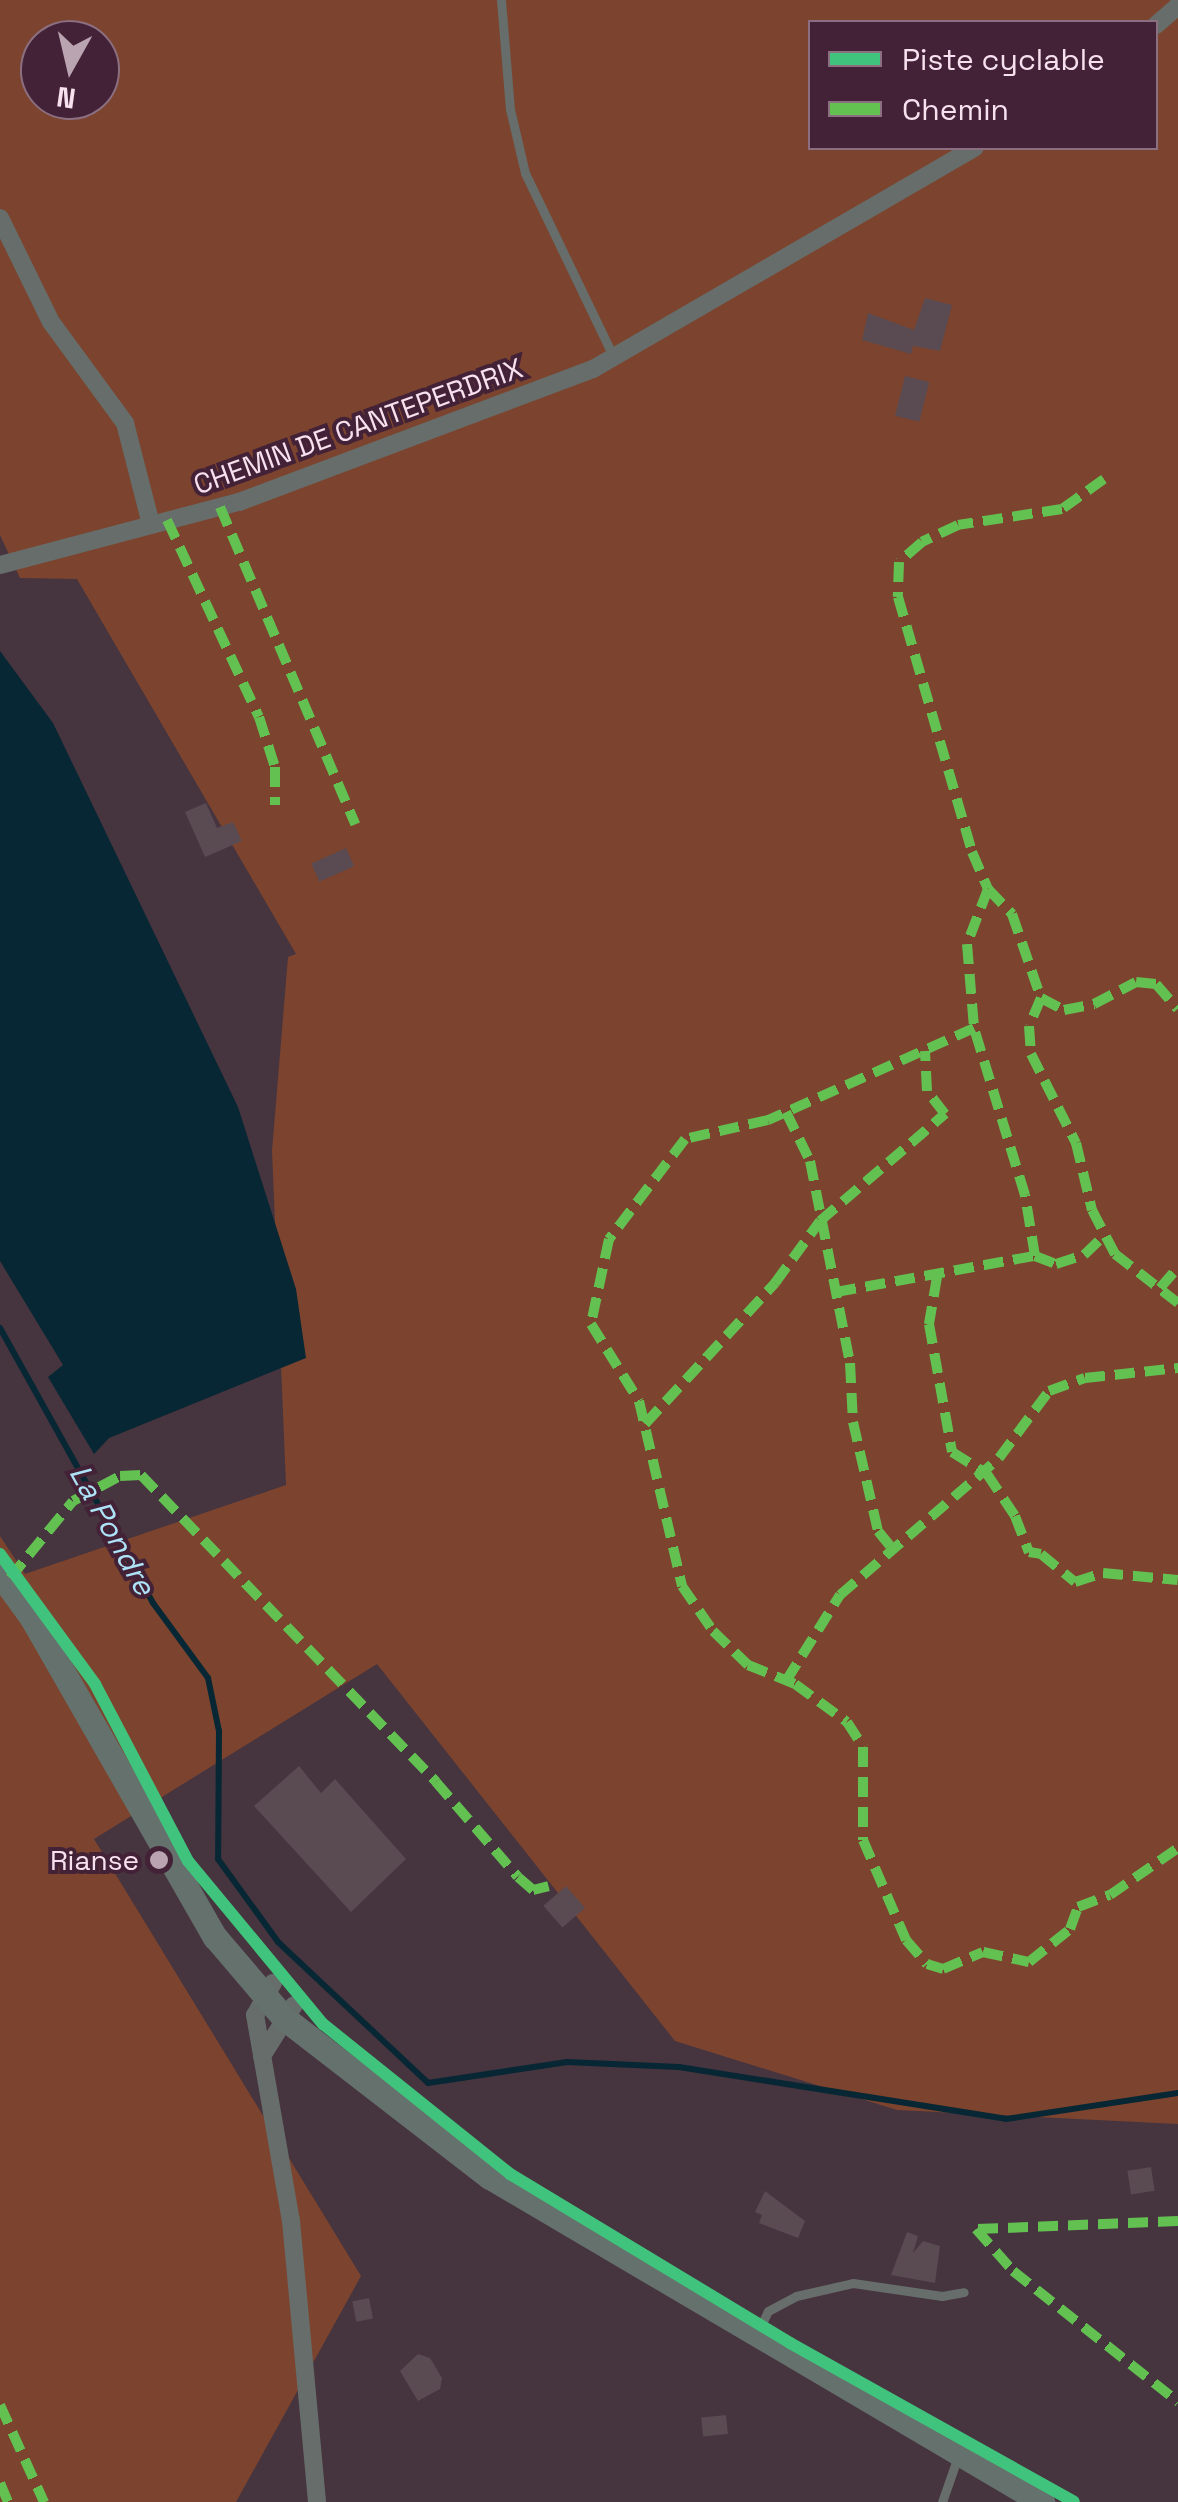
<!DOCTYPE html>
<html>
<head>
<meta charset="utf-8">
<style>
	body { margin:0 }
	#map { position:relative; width:1178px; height:2502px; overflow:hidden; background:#46343f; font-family:"Space Grotesk",sans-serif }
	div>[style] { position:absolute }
	.green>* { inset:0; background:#7c442e }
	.water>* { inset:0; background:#062733 }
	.stream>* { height:6px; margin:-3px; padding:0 3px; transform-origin:3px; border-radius:3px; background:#062733 }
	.building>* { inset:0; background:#5a4a51; transform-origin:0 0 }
	.service>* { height:9px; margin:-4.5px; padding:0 4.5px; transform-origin:4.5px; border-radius:4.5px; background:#666d6a }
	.minor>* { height:18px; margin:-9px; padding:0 9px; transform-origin:9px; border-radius:9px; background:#666d6a }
	.secondary>* { height:25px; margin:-12.5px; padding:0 12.5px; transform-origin:12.5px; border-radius:12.5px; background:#65716c }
	.quiet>* { height:10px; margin-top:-5px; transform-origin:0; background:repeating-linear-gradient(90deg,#63c152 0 20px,transparent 0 30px) }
	.cycleway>* { height:12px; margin:-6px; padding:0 6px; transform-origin:6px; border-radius:6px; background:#40c37c }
	.dots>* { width:28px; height:28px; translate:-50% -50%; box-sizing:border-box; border:5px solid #432237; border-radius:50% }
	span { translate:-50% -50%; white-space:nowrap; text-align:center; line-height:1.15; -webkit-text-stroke:8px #432237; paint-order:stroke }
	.street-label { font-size:28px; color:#f8e1ee }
	.poi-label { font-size:28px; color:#f8e1ee }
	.right { translate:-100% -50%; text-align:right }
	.water-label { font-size:30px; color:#aee3f7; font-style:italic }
	.legend { position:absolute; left:808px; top:20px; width:350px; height:130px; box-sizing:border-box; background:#432237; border:2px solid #8b6e80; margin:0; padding:12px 18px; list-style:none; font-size:30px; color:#f8e1ee }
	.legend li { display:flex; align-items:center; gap:20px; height:50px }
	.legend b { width:50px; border:2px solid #8b6e80 }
	.north { position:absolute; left:20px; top:20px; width:100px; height:100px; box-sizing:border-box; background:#432237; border:2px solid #8b6e80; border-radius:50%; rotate:188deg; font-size:28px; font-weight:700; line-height:40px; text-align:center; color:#f8e1ee }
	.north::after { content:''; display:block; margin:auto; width:35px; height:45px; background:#baa4b1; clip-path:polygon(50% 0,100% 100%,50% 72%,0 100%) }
</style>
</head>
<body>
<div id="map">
	<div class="green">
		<div style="clip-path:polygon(evenodd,0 0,1178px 0,1178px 2124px,897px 2110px,675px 2041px,377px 1664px,94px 1839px,361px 2276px,236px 2502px,0 2502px,0 1536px,25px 1574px,286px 1485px,272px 1151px,288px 957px,296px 954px,77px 579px,20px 578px,0 535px,0 0,810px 22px,1156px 22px,1156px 148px,810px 148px,810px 22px,0 0,40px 40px,100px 40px,100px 100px,40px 100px,40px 40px)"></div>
	</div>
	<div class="water">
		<div style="clip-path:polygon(0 651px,53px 723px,238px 1107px,296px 1289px,306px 1358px,109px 1438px,94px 1454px,48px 1377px,63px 1365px,0 1261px)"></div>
	</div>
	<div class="stream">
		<div style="left:0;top:1328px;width:315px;rotate:60.9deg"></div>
		<div style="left:153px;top:1603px;width:93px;rotate:53.7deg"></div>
		<div style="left:208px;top:1678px;width:54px;rotate:78.3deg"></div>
		<div style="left:219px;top:1731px;width:128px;rotate:90.4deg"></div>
		<div style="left:218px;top:1859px;width:102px;rotate:54.1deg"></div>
		<div style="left:278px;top:1942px;width:206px;rotate:43.2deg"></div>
		<div style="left:428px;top:2083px;width:141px;rotate:-8.6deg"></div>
		<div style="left:567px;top:2062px;width:112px;rotate:2.6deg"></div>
		<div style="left:679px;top:2067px;width:331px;rotate:9deg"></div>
		<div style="left:1006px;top:2119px;width:174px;rotate:-8.6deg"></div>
	</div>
	<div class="building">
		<div style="clip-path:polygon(925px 298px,952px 305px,940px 351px,913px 346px,911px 354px,862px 340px,868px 313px,914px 330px)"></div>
		<div style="left:905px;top:376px;width:25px;height:41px;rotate:14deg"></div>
		<div style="clip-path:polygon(206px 803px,217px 828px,233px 822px,242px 841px,205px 857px,185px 812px)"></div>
		<div style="left:346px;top:848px;width:20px;height:38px;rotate:66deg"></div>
		<div style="clip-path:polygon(299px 1766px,321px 1793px,335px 1779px,406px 1859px,351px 1912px,254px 1806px)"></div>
		<div style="left:566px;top:1886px;width:29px;height:30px;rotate:49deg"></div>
		<div style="left:1151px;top:2167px;width:24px;height:24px;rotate:81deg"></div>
		<div style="clip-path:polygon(765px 2191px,805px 2221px,798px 2238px,759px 2223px,762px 2215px,755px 2212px)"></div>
		<div style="clip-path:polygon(907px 2232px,918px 2236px,913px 2253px,923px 2241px,940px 2246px,935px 2283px,891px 2275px)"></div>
		<div style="left:369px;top:2298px;width:21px;height:17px;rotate:79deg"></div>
		<div style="clip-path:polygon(418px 2354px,430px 2358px,442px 2378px,440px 2389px,418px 2401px,400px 2371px)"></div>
		<div style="left:726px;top:2415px;width:19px;height:25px;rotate:84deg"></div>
	</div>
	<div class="service">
		<div style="left:501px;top:0;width:109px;rotate:85.3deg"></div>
		<div style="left:510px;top:109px;width:66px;rotate:76.8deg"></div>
		<div style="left:525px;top:173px;width:205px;rotate:64.3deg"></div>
		<div style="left:0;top:1554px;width:161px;rotate:53.8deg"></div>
		<div style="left:95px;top:1684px;width:200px;rotate:62.3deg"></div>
		<div style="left:188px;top:1861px;width:212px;rotate:50.4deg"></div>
		<div style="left:323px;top:2024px;width:240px;rotate:38.7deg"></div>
		<div style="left:510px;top:2174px;width:165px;rotate:30.6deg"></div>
		<div style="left:759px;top:2330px;width:21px;rotate:-65deg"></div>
		<div style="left:768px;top:2311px;width:32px;rotate:-28deg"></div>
		<div style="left:796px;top:2296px;width:58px;rotate:-12.8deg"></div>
		<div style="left:853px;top:2283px;width:90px;rotate:8.3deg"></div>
		<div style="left:942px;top:2296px;width:22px;rotate:-10deg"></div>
		<div style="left:928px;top:2421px;width:167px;rotate:29deg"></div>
		<div style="left:942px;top:2502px;width:49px;rotate:-70.8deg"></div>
	</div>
	<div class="minor">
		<div style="left:1156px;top:25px;width:29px;rotate:-41deg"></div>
		<div style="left:0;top:218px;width:116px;rotate:63.9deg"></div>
		<div style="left:51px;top:322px;width:125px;rotate:53.8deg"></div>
		<div style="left:125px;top:423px;width:104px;rotate:75.6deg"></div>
		<div style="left:0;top:565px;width:247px;rotate:-14.8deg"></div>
		<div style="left:239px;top:502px;width:378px;rotate:-20.6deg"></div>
		<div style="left:593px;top:369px;width:441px;rotate:-30.1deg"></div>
		<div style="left:273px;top:1983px;width:37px;rotate:119deg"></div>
		<div style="left:255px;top:2015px;width:209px;rotate:80.1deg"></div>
		<div style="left:291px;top:2221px;width:282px;rotate:84.7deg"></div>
		<div style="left:262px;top:2056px;width:60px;rotate:-57.9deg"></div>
	</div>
	<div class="secondary">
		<div style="left:0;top:1574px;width:54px;rotate:54deg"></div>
		<div style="left:32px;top:1618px;width:368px;rotate:60.2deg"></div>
		<div style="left:215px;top:1937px;width:106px;rotate:49.6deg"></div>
		<div style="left:284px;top:2018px;width:260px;rotate:37.7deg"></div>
		<div style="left:490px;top:2177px;width:641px;rotate:30.49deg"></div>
	</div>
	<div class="quiet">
		<div style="left:1104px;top:479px;width:52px;rotate:144.5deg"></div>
		<div style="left:1062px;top:509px;width:105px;rotate:171.3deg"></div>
		<div style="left:958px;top:525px;width:40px;rotate:155deg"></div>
		<div style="left:922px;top:542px;width:30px;rotate:139deg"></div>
		<div style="left:899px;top:562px;width:35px;rotate:92deg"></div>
		<div style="left:898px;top:597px;width:266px;rotate:73.8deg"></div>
		<div style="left:972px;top:852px;width:40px;rotate:66.6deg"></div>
		<div style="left:988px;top:889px;width:35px;rotate:46deg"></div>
		<div style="left:1012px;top:914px;width:89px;rotate:71deg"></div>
		<div style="left:1041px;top:998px;width:26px;rotate:28deg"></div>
		<div style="left:1064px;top:1010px;width:31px;rotate:-11deg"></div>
		<div style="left:1094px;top:1004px;width:47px;rotate:-27.6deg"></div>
		<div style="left:1136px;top:982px;width:20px;rotate:6deg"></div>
		<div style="left:1156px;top:984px;width:33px;rotate:49deg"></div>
		<div style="left:220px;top:507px;width:345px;rotate:66.9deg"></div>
		<div style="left:167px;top:520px;width:217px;rotate:65deg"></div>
		<div style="left:259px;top:717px;width:52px;rotate:72.3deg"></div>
		<div style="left:275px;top:767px;width:38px;rotate:90deg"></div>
		<div style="left:988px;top:889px;width:59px;rotate:110.9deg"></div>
		<div style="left:967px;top:944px;width:84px;rotate:85.2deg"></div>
		<div style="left:974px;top:1028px;width:226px;rotate:155.9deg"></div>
		<div style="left:768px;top:1120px;width:85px;rotate:167.1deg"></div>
		<div style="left:685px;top:1139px;width:126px;rotate:127.2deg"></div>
		<div style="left:609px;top:1239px;width:87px;rotate:102deg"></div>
		<div style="left:591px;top:1324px;width:91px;rotate:58.1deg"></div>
		<div style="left:639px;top:1401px;width:190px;rotate:76.9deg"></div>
		<div style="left:682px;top:1586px;width:55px;rotate:55.4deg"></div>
		<div style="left:713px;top:1631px;width:49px;rotate:44.2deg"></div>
		<div style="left:748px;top:1665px;width:51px;rotate:22deg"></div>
		<div style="left:795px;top:1684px;width:64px;rotate:36.2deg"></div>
		<div style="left:847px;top:1722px;width:30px;rotate:57deg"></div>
		<div style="left:863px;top:1747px;width:93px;rotate:90deg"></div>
		<div style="left:863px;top:1840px;width:109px;rotate:66.7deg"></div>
		<div style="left:906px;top:1940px;width:32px;rotate:49deg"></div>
		<div style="left:927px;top:1964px;width:17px;rotate:17deg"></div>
		<div style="left:943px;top:1969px;width:43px;rotate:-23deg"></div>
		<div style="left:983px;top:1952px;width:47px;rotate:12.3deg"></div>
		<div style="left:1029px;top:1962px;width:53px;rotate:-38.8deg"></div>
		<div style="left:1070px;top:1929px;width:23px;rotate:-70deg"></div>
		<div style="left:1078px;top:1907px;width:34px;rotate:-21deg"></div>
		<div style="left:1110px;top:1895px;width:83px;rotate:-34.7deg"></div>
		<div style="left:1041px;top:998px;width:30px;rotate:113deg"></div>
		<div style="left:1029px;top:1026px;width:28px;rotate:86deg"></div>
		<div style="left:1031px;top:1054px;width:100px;rotate:63.2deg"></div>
		<div style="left:1076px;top:1143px;width:69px;rotate:76.6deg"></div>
		<div style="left:1092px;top:1210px;width:50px;rotate:62.4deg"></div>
		<div style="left:1115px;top:1254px;width:80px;rotate:37.9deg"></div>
		<div style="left:786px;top:1112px;width:55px;rotate:63.9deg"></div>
		<div style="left:810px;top:1161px;width:206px;rotate:78.8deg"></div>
		<div style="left:850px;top:1363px;width:59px;rotate:87.1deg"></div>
		<div style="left:853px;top:1422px;width:112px;rotate:77.1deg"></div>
		<div style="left:878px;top:1531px;width:19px;rotate:51deg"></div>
		<div style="left:1035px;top:1256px;width:22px;rotate:21deg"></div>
		<div style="left:1056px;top:1264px;width:29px;rotate:-18deg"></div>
		<div style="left:1084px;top:1255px;width:29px;rotate:-44deg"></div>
		<div style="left:937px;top:1277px;width:48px;rotate:99.7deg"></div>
		<div style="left:929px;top:1324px;width:130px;rotate:79.8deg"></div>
		<div style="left:952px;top:1452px;width:41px;rotate:32.2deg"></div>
		<div style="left:987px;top:1474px;width:50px;rotate:56.3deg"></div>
		<div style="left:1015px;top:1516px;width:39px;rotate:69deg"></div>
		<div style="left:1029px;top:1552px;width:12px;rotate:9deg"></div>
		<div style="left:1041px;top:1554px;width:44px;rotate:39.5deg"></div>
		<div style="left:1075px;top:1582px;width:29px;rotate:-18deg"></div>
		<div style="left:1103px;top:1573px;width:75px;rotate:5.3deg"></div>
		<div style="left:1160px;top:1288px;width:28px;rotate:-49deg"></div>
		<div style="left:836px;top:1292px;width:202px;rotate:-10.3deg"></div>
		<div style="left:1035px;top:1256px;width:62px;rotate:-99.3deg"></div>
		<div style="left:1025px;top:1195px;width:175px;rotate:-107deg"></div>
		<div style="left:645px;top:1424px;width:192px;rotate:-47.3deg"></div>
		<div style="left:775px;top:1283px;width:77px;rotate:-54deg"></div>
		<div style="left:820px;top:1221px;width:165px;rotate:-40.6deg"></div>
		<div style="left:945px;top:1114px;width:29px;rotate:-128deg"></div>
		<div style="left:927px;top:1091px;width:40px;rotate:-92.9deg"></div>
		<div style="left:10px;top:1578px;width:99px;rotate:-50.7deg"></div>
		<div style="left:73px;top:1501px;width:53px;rotate:-28deg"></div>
		<div style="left:120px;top:1476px;width:21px;rotate:-3deg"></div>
		<div style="left:141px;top:1475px;width:426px;rotate:46.1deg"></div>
		<div style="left:436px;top:1782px;width:125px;rotate:49.2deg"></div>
		<div style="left:518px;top:1877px;width:20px;rotate:41deg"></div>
		<div style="left:533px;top:1890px;width:16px;rotate:-14deg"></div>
		<div style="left:786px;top:1681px;width:102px;rotate:-57.9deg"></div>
		<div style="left:840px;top:1595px;width:210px;rotate:-40.7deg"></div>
		<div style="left:999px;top:1458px;width:84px;rotate:-53.3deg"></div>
		<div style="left:1049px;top:1391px;width:38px;rotate:-20deg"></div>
		<div style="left:1085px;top:1378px;width:94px;rotate:-6.1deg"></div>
		<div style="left:1178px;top:2221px;width:202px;rotate:177.7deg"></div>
		<div style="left:976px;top:2229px;width:56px;rotate:48.6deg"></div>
		<div style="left:1013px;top:2271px;width:211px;rotate:38.4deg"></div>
		<div style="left:0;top:2405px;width:107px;rotate:65.6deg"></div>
		<div style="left:0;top:2483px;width:21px;rotate:67deg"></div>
	</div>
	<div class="cycleway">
		<div style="left:0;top:1554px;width:161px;rotate:53.8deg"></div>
		<div style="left:95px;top:1684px;width:200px;rotate:62.3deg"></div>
		<div style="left:188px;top:1861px;width:212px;rotate:50.4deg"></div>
		<div style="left:323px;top:2024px;width:240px;rotate:38.7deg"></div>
		<div style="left:510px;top:2174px;width:327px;rotate:31.1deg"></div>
		<div style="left:790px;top:2343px;width:325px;rotate:29.2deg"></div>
	</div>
	<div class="dots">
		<div style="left:159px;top:1860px;background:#baa4b1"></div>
	</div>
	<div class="street-label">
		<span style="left:358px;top:426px;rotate:-20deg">CHEMIN DE CANTEPERDRIX</span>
	</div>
	<div class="poi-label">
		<span class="right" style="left:139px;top:1860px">Rianse</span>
	</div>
	<div class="water-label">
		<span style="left:112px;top:1530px;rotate:61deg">La Pondre</span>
	</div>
	<ul class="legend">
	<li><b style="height:12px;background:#40c37c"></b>Piste cyclable</li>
	<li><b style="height:12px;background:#63c152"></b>Chemin</li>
	</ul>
	<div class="north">N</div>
</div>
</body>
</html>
